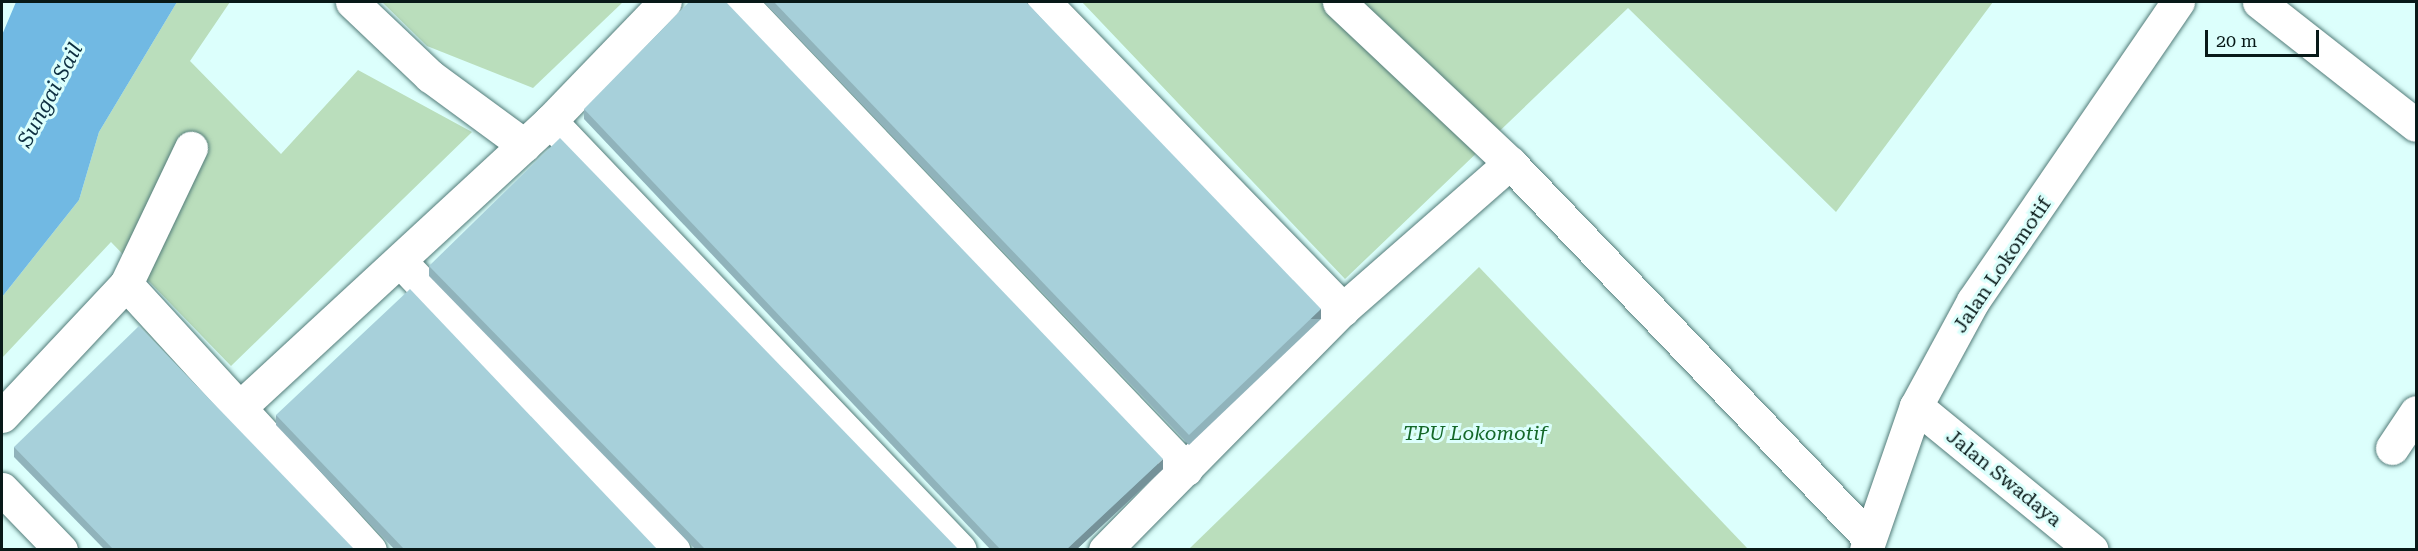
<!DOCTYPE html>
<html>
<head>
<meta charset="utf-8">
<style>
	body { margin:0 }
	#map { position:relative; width:2418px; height:551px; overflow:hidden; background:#dcfffc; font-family:"Roboto Serif",serif }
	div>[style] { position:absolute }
	.green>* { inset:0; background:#badebc }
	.water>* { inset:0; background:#71b9e3 }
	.roads { filter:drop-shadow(0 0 2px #537c79) drop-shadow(0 0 2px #537c79) }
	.minor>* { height:33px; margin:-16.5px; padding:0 16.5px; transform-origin:16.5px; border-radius:16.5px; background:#fff }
	.wall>* { inset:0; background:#90b3bb }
	.shaded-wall>* { inset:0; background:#759299; transform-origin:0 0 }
	.building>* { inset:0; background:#a7d0da }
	span { translate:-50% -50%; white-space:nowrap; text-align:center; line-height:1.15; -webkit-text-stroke:6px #dcfffc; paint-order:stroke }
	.street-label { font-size:20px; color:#081918 }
	.park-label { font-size:20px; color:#146828; font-style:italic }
	.water-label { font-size:21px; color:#0d2e40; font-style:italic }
	.frame { position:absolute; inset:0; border:3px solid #081918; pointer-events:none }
	.scale { position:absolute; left:2205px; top:30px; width:114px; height:27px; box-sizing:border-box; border:3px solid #081918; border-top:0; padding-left:8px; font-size:18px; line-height:21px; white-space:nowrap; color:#081918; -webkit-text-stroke:4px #dcfffc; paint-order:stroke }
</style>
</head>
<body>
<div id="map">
	<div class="green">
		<div style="clip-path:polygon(177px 2px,230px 2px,190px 61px,281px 154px,358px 70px,472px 132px,231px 366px,111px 242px,2px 358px,2px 297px,79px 200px,99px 132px)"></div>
		<div style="clip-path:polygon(382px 2px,623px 2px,533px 88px,427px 46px)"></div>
		<div style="clip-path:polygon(1082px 2px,1993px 2px,1836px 212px,1628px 8px,1345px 279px)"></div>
		<div style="clip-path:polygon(1479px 267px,1748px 549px,1189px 549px)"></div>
	</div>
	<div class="water">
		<div style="clip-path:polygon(16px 2px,177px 2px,99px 132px,79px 200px,2px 297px,2px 35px)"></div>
	</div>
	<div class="roads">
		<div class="minor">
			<div style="left:352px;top:2px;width:108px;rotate:43.5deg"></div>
			<div style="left:430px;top:76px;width:117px;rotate:36.3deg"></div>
			<div style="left:740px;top:2px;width:646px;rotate:46.32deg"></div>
			<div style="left:1044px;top:2px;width:429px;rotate:45.8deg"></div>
			<div style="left:1339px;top:2px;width:235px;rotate:43.3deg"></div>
			<div style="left:1510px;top:163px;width:519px;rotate:46.25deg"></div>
			<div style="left:2259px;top:2px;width:199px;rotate:38.1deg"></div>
			<div style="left:550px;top:121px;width:593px;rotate:46.3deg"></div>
			<div style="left:400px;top:261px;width:398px;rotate:46.6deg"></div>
			<div style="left:126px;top:284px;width:361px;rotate:47.5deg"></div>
			<div style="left:1916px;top:406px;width:227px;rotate:39.3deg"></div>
			<div style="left:237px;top:410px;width:426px;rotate:-42.7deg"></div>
			<div style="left:550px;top:121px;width:165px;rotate:-46deg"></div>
			<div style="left:2px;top:416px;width:181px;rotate:-46.8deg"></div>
			<div style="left:126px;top:284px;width:151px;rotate:-64.5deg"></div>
			<div style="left:2392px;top:448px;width:43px;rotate:-56.3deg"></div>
			<div style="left:2px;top:489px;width:85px;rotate:46deg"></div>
			<div style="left:1105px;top:550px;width:339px;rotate:-45.4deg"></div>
			<div style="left:1343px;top:309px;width:222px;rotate:-41.2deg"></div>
			<div style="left:1866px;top:550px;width:152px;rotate:-70.9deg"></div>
			<div style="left:1916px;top:406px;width:119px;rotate:-61.5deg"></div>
			<div style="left:1973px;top:301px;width:363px;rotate:-55.6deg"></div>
		</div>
	</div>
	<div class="wall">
		<div style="clip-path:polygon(764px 2px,1026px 2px,1321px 319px,1189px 445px)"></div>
		<div style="clip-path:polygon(584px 109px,1163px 469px,1077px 549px,990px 549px,584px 119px)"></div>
		<div style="clip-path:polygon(429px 266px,958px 549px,695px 549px,429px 276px)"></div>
		<div style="clip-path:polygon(276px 415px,657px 549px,394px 549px,276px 425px)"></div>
		<div style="clip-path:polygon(14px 447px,354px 549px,104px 549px,14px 457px)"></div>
	</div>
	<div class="shaded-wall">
		<div style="left:1321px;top:309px;width:10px;height:182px;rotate:90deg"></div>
		<div style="clip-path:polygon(1163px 459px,1163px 469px,1077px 549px,1067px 549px)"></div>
	</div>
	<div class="building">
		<div style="clip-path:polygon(689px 2px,726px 2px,1163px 459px,1067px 549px,1000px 549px,584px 109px)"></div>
		<div style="clip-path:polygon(774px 2px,1026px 2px,1321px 309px,1189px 435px)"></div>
		<div style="clip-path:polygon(560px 138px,958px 549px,705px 549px,429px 266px)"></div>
		<div style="clip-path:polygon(410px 289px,657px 549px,404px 549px,276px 415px)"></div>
		<div style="clip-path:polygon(139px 326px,354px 549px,113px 549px,14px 447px)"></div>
	</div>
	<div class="street-label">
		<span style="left:2002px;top:265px;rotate:-56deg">Jalan Lokomotif</span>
		<span style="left:2004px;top:478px;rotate:39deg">Jalan Swadaya</span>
	</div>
	<div class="park-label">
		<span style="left:1475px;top:433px">TPU Lokomotif</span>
	</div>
	<div class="water-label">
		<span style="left:50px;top:95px;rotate:-62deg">Sungai Sail</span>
	</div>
	<div class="frame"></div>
	<div class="scale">20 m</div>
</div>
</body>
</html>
